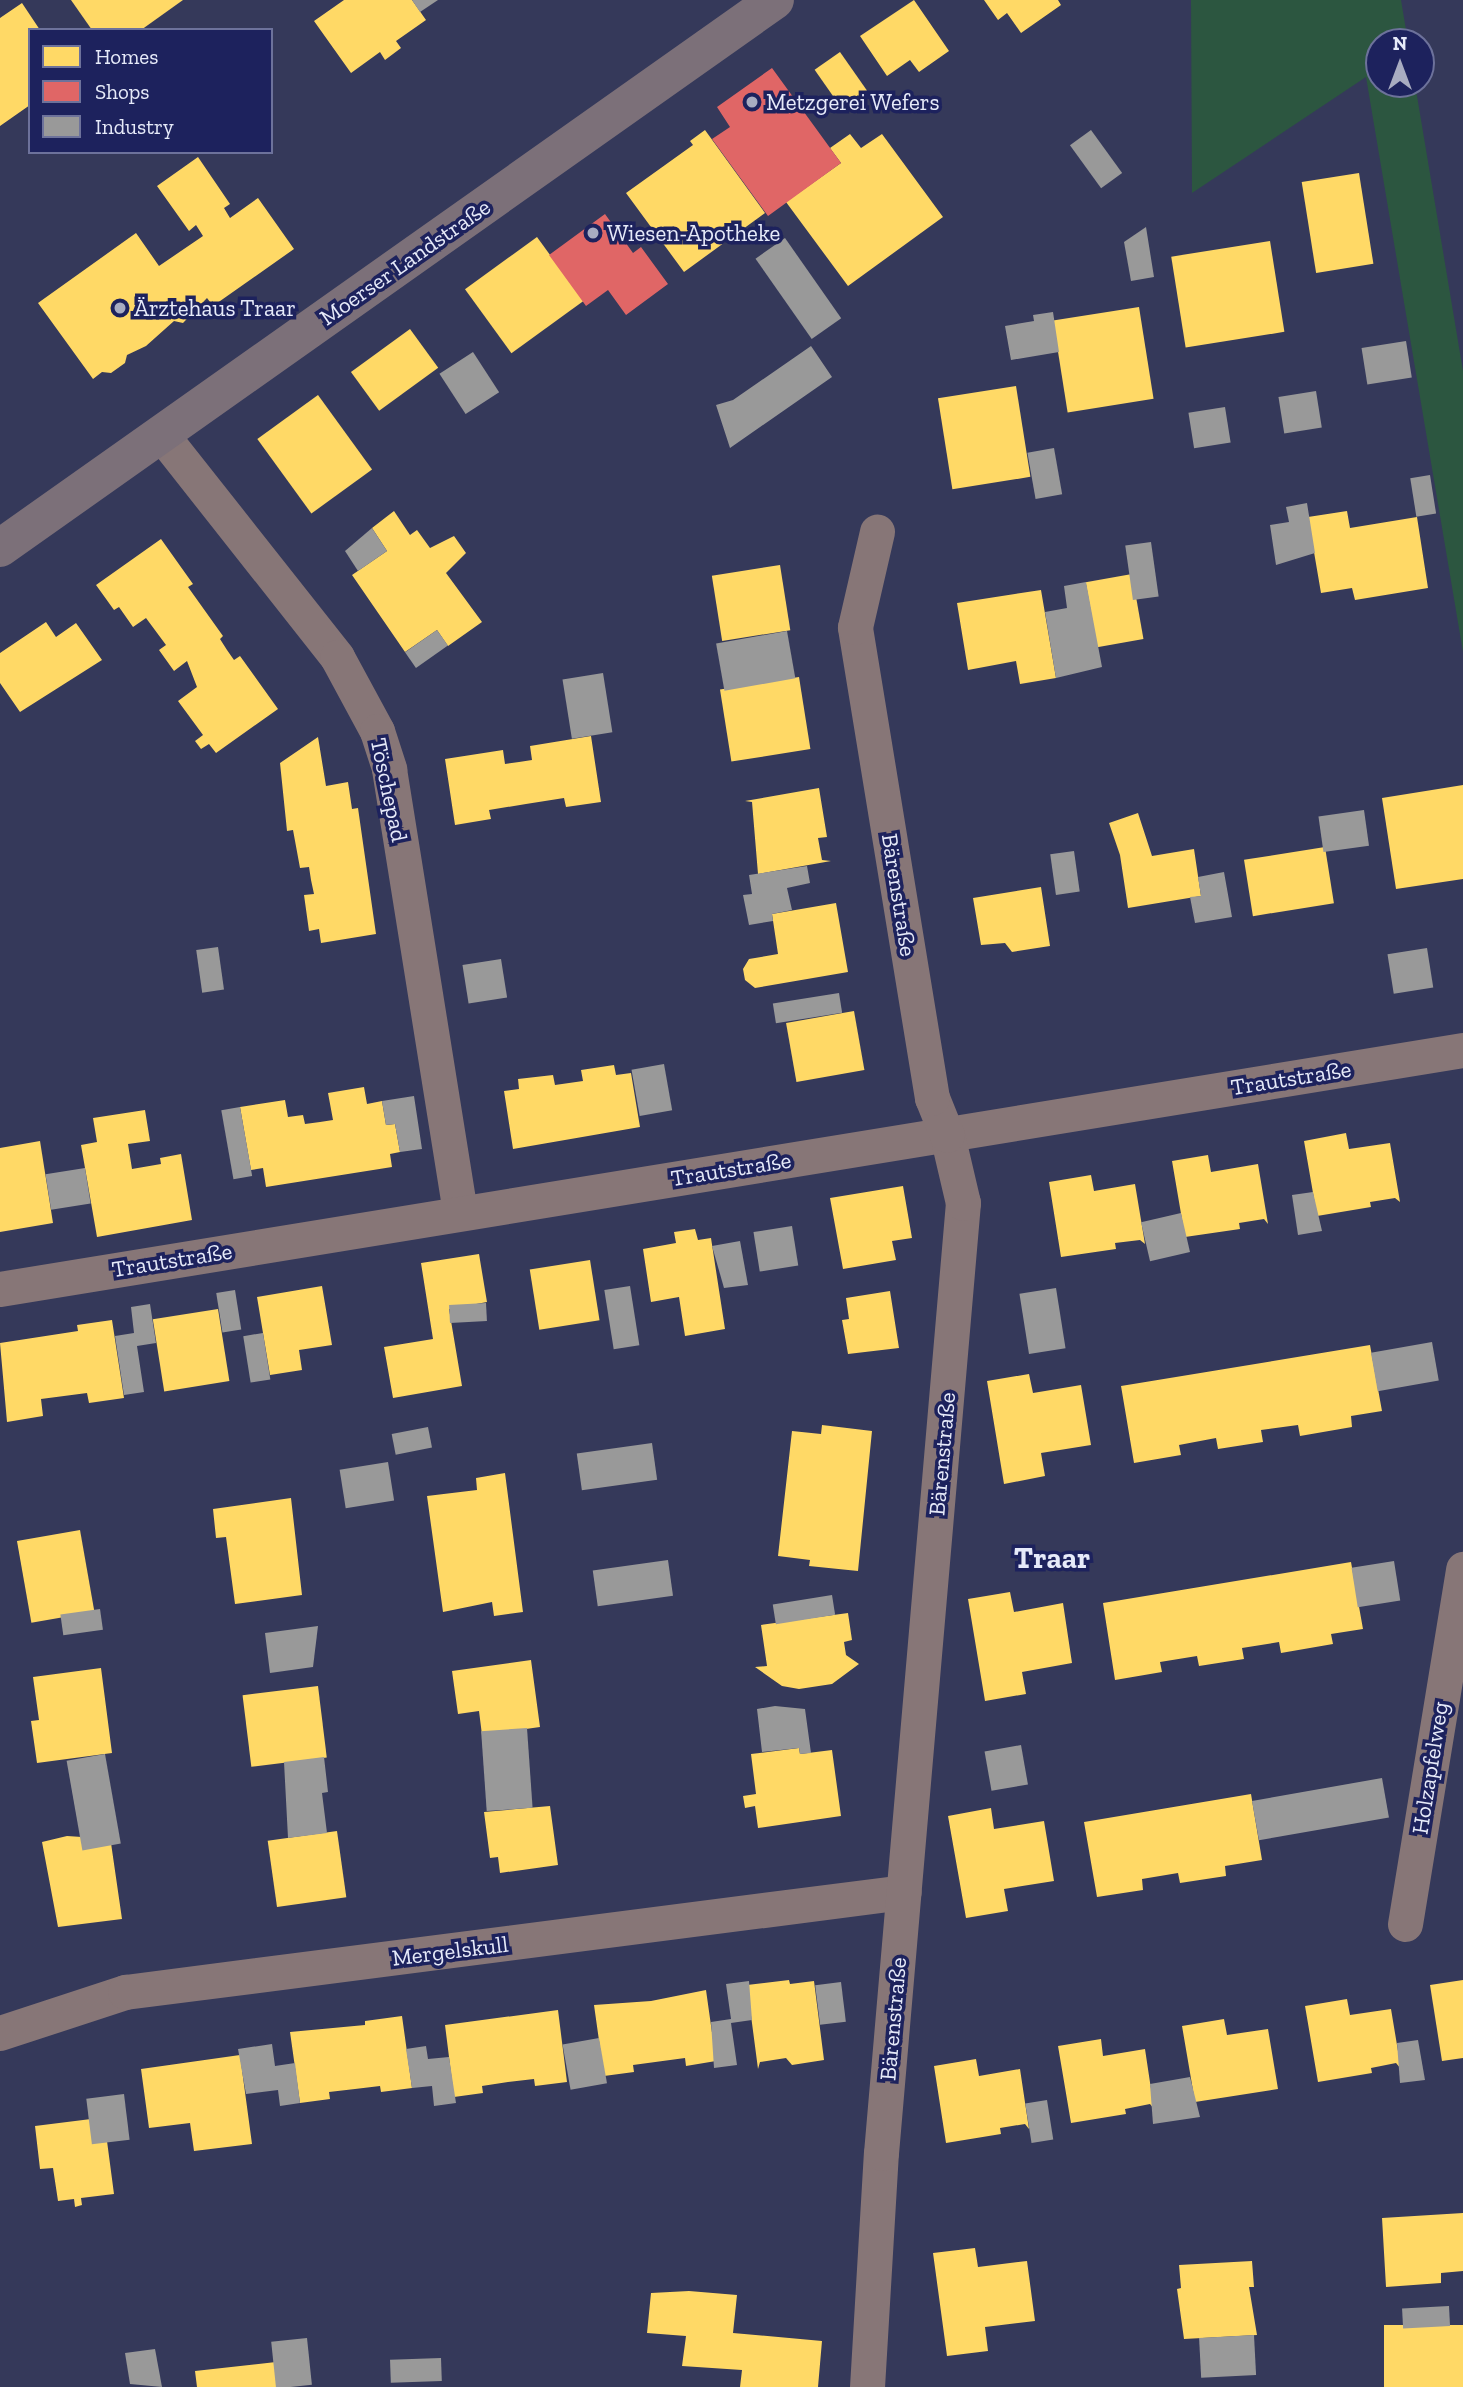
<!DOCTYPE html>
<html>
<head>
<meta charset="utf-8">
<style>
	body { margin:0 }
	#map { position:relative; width:1463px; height:2387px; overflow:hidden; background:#35395a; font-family:"Zilla Slab",serif }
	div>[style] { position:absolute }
	.green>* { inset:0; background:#2c5640 }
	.homes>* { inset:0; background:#ffd966; transform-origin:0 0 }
	.shops>* { inset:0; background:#e06666 }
	.industry>* { inset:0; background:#999; transform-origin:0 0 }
	.street>* { height:35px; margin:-17.5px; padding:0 17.5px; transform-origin:17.5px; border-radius:17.5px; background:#877677 }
	.secondary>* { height:38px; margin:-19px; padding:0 19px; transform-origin:19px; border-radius:19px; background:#7c7079 }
	.dots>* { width:19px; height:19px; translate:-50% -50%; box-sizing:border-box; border:4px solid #1d225d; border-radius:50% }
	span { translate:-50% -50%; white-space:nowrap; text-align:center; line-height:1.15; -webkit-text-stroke:7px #1d225d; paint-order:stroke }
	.poi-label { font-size:23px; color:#e6eaf9 }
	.left { translate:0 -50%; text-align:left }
	.street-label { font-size:23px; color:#e6eaf9 }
	.district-label { font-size:30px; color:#e6eaf9; font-weight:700 }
	.legend { position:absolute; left:28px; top:28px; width:245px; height:126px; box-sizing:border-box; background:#1d225d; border:2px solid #6d729b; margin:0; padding:9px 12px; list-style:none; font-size:21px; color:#e6eaf9 }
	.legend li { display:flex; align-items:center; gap:14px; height:35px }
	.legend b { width:35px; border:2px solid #6d729b }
	.north { position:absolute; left:1365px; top:28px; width:70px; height:70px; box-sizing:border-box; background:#1d225d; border:2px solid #6d729b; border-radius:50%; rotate:0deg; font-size:19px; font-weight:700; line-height:28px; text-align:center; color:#e6eaf9 }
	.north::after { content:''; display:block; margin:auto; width:24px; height:32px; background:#a8acc1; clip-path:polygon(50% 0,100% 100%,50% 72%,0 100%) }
</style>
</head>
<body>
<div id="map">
	<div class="green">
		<div style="clip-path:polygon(1191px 0,1401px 0,1408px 42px,1379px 42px,1379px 84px,1415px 84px,1463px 371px,1463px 652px,1366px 77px,1192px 193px)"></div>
	</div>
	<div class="homes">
		<div style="clip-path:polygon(71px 0,183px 0,141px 30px,92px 30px)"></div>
		<div style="clip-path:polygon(344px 0,412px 0,426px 20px,396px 41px,401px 48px,385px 60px,380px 52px,351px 73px,314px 21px)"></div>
		<div style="clip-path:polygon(914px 0,949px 51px,919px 72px,910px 60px,887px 76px,860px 36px)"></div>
		<div style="clip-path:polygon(984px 0,1058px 0,1061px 5px,1021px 33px,1007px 13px,998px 20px)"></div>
		<div style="clip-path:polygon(22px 3px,40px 30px,30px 30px,30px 105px,0 126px,0 18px)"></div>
		<div style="left:840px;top:52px;width:47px;height:31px;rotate:55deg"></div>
		<div style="clip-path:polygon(705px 130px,765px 213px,684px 272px,626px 193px,693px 145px,690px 141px)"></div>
		<div style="clip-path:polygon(850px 134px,861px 148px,882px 134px,943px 217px,848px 286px,786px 202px,841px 163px,830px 148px)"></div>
		<div style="clip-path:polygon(198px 157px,230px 204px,224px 208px,230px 218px,258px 198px,294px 249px,213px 306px,207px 298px,183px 323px,174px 321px,146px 346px,127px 355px,125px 363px,111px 373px,102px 372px,93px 379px,38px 303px,136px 233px,159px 266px,203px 236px,196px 225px,189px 231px,157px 186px)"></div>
		<div style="left:1359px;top:173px;width:92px;height:58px;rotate:81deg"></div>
		<div style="left:537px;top:237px;width:79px;height:89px;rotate:54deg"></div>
		<div style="left:1270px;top:241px;width:92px;height:100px;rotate:81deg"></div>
		<div style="left:1139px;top:307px;width:93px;height:87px;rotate:81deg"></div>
		<div style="left:410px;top:329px;width:48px;height:73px;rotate:54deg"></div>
		<div style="left:1016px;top:386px;width:92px;height:79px;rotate:81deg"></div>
		<div style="left:318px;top:395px;width:92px;height:75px;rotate:54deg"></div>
		<div style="clip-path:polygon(394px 511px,410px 535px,417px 530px,430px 548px,454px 536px,466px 553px,446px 573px,482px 622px,448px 646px,437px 630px,405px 652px,352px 575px,387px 551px,372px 528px)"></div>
		<div style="clip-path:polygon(1347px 511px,1350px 528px,1417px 517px,1428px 588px,1355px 600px,1352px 588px,1321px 593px,1308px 517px)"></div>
		<div style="clip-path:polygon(161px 539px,193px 584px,188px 587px,223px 636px,220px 639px,227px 650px,234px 660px,240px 656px,278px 709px,216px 753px,209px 744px,201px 749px,195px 741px,203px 735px,178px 701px,197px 687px,187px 661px,174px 671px,159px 650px,166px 645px,146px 618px,133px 627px,119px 607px,114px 610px,96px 585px)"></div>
		<div style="left:780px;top:565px;width:66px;height:69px;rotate:81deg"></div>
		<div style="left:1132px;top:574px;width:66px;height:47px;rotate:80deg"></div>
		<div style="clip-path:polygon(1041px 590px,1056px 678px,1020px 684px,1016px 661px,968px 670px,957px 603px)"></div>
		<div style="clip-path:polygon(46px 622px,56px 637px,76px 623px,102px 660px,20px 712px,0 683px,0 653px)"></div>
		<div style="left:799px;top:677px;width:73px;height:80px;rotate:81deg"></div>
		<div style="clip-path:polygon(591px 736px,601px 802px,566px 807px,564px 798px,526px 804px,489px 810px,491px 819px,455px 825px,445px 759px,503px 750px,505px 764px,519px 762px,532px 760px,530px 746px)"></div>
		<div style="clip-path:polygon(318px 737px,326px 786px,348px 782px,352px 809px,358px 808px,376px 934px,321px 943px,319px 929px,309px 931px,304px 895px,314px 894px,311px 880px,309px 867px,300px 868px,293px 830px,287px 831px,280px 763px)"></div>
		<div style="clip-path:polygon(1463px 785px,1463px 879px,1396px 889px,1382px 798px)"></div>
		<div style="clip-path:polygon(819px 788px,827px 837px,818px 838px,822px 860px,831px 861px,758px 874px,752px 802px,745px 801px)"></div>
		<div style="clip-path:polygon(1138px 813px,1152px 856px,1194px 849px,1201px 896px,1128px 908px,1120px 855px,1109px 823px)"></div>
		<div style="left:1325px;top:847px;width:57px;height:82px;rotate:81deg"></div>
		<div style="clip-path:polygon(1041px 887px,1050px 946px,1012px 952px,1005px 943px,981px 945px,973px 898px)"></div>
		<div style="clip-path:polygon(836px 903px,848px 972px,755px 988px,745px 980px,743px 969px,749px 959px,778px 954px,772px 914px)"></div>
		<div style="left:854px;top:1011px;width:60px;height:69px;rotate:80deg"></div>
		<div style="clip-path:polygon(614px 1065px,616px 1075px,631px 1073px,640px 1127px,513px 1149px,504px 1091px,519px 1089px,518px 1079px,553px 1075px,555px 1085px,583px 1081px,581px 1070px)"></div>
		<div style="clip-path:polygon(364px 1087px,367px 1104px,382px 1101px,386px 1125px,395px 1124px,400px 1152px,390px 1154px,392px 1167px,266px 1187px,263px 1168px,251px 1170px,240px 1107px,285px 1100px,288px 1117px,303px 1115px,305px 1124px,320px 1122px,333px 1120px,328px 1093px)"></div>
		<div style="clip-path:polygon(145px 1110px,150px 1141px,128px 1144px,132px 1169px,161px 1164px,160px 1158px,181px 1154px,192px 1220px,97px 1237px,81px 1145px,97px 1142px,93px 1118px)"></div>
		<div style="clip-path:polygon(1346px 1133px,1349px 1149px,1390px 1143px,1400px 1202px,1395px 1198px,1370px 1202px,1371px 1207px,1317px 1216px,1304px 1141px)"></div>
		<div style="clip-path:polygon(40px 1141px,53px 1223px,0 1232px,0 1148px)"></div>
		<div style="clip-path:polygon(1208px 1155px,1211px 1172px,1258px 1164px,1268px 1224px,1264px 1219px,1239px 1223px,1240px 1229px,1185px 1237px,1172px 1161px)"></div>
		<div style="clip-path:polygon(1091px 1175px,1094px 1191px,1135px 1184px,1145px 1244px,1140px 1240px,1115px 1243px,1116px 1249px,1061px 1257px,1049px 1182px)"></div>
		<div style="clip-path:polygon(903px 1186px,912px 1238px,892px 1241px,896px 1260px,843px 1269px,830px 1198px)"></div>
		<div style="clip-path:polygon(695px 1229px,698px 1240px,711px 1238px,725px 1329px,685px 1336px,679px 1297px,651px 1302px,643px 1249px,676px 1243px,674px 1232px)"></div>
		<div style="clip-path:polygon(479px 1254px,487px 1302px,449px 1309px,462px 1386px,393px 1398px,384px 1347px,433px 1339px,421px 1263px)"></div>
		<div style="left:590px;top:1260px;width:61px;height:61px;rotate:81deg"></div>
		<div style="clip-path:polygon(322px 1286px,332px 1345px,299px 1350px,302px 1370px,270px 1375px,257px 1297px)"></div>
		<div style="clip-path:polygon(890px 1291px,899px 1348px,848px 1354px,842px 1320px,849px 1319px,846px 1298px)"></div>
		<div style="left:218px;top:1309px;width:73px;height:66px;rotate:81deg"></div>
		<div style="clip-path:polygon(112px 1320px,124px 1398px,89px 1403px,87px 1393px,41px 1399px,43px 1416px,7px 1422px,0 1343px,78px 1331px,77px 1325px)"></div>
		<div style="clip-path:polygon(1370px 1345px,1382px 1411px,1351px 1416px,1352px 1427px,1300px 1436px,1298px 1425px,1261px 1430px,1263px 1442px,1218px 1449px,1216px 1438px,1179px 1445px,1181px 1455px,1134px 1463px,1121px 1386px)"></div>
		<div style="clip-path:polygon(1029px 1374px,1033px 1393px,1081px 1385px,1091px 1445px,1041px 1453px,1045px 1476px,1004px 1484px,987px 1381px)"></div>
		<div style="clip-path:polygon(822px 1425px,872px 1431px,858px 1571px,809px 1566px,810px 1560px,778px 1556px,792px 1431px,821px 1434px)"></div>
		<div style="clip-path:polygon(505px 1473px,523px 1612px,494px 1616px,492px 1602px,443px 1612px,427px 1496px,477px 1490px,476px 1478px)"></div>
		<div style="clip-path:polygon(291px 1498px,302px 1595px,235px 1604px,226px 1537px,216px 1538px,213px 1509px)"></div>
		<div style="left:80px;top:1530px;width:83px;height:64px;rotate:80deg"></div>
		<div style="clip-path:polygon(1351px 1562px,1363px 1629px,1331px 1634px,1333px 1644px,1281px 1653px,1279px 1642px,1242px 1648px,1244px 1659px,1199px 1666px,1197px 1656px,1160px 1662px,1162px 1672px,1115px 1680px,1103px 1603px)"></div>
		<div style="clip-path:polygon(1010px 1592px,1014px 1612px,1063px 1603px,1072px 1663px,1022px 1672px,1026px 1694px,985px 1701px,968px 1599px)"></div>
		<div style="clip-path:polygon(848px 1613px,852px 1640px,844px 1642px,846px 1655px,859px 1664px,832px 1684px,799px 1689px,782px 1686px,755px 1667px,767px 1666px,761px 1625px)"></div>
		<div style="clip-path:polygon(531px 1660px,540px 1727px,482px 1735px,479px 1711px,458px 1714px,452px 1671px)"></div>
		<div style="clip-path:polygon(101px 1668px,112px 1753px,37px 1763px,31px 1721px,39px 1720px,33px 1677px)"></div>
		<div style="left:318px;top:1686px;width:72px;height:76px;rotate:83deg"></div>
		<div style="clip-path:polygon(799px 1748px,800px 1754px,832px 1750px,841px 1816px,758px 1828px,755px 1806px,745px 1808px,743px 1796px,756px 1794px,751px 1754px)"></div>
		<div style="clip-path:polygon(1251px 1794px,1262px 1860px,1225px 1866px,1226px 1876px,1180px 1883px,1178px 1873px,1142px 1879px,1143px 1890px,1097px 1897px,1084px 1822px)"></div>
		<div style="clip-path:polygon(550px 1806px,558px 1865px,500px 1873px,498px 1857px,490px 1858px,484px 1812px)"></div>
		<div style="clip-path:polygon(991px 1808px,994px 1829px,1044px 1821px,1054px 1881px,1004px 1889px,1008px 1911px,966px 1918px,948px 1816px)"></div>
		<div style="left:337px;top:1831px;width:67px;height:70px;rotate:82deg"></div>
		<div style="clip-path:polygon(67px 1836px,82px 1837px,83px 1847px,111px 1843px,122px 1919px,58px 1927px,42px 1842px)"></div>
		<div style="clip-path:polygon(789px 1980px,790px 1984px,814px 1981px,824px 2060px,792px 2065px,786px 2058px,760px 2062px,758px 2069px,747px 1985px)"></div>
		<div style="clip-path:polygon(1463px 1980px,1463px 2058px,1442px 2061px,1430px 1985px)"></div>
		<div style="clip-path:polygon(706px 1990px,716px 2061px,686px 2066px,685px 2058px,633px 2065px,634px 2072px,604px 2076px,594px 2005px,651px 2001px)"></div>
		<div style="clip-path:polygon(1347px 1999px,1350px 2015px,1391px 2009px,1401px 2069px,1396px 2063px,1371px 2068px,1372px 2073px,1318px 2082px,1305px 2006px)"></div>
		<div style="clip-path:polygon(558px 2010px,567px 2082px,535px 2086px,534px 2079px,508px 2082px,482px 2086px,483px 2093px,454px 2097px,445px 2025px)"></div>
		<div style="clip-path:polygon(402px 2016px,412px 2088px,381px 2092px,380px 2086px,355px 2089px,329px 2092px,330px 2099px,300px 2103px,290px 2032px,365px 2025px,365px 2021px)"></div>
		<div style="clip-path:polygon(1224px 2019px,1227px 2035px,1268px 2029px,1278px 2089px,1195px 2102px,1182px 2026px)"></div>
		<div style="clip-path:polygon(1101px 2039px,1103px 2056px,1145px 2049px,1154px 2109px,1150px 2104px,1125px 2109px,1126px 2114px,1071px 2123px,1058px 2046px)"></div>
		<div style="clip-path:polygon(240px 2055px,252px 2144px,194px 2151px,190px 2123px,149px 2128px,141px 2069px)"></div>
		<div style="clip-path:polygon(976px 2059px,979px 2076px,1020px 2069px,1029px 2129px,1025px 2124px,1000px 2128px,1001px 2134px,946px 2143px,934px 2066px)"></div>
		<div style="clip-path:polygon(91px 2119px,94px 2143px,107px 2141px,114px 2194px,81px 2198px,82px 2205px,75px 2207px,74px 2199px,58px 2201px,53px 2168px,40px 2169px,35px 2126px)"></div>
		<div style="clip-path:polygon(1463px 2213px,1463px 2271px,1441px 2273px,1441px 2283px,1386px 2287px,1382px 2218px)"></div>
		<div style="clip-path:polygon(975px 2248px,978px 2267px,1027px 2261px,1035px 2321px,985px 2327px,988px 2351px,947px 2356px,933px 2253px)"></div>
		<div style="clip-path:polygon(1252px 2261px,1254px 2287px,1249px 2287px,1257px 2335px,1184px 2339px,1177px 2289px,1181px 2288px,1179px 2265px)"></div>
		<div style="clip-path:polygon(689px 2291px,737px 2295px,733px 2333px,822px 2341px,818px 2387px,740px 2387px,742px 2370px,682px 2366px,686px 2336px,647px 2333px,651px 2293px)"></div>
		<div style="left:1463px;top:2325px;width:62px;height:79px;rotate:90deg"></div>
		<div style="clip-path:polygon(276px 2362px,278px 2387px,197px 2387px,195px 2371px)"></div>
	</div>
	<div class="shops">
		<div style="clip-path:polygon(772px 68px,841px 163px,768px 216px,712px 139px,730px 127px,717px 107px)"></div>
		<div style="clip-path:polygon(605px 214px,633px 253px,641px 247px,668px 284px,626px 315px,608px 290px,586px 306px,549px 255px)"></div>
	</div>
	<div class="industry">
		<div style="clip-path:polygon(412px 0,438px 0,420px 12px)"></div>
		<div style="left:1091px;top:130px;width:53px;height:26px;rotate:54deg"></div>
		<div style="clip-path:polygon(1146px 227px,1154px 277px,1131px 281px,1124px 242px)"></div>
		<div style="left:785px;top:238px;width:98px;height:36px;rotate:55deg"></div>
		<div style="clip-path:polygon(1053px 312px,1059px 352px,1011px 360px,1005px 326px,1034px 321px,1033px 315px)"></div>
		<div style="left:1406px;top:341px;width:37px;height:45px;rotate:81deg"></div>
		<div style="clip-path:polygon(811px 346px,832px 377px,730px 448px,716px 405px,733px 400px)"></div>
		<div style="left:473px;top:352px;width:48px;height:40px;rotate:57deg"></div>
		<div style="left:1316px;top:391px;width:37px;height:38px;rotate:81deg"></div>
		<div style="left:1225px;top:407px;width:36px;height:37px;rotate:81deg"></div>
		<div style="left:1054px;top:448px;width:47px;height:27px;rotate:80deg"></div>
		<div style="left:1430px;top:475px;width:39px;height:20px;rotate:81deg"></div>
		<div style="clip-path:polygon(1307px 503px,1315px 553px,1276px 565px,1270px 525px,1289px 522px,1286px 507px)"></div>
		<div style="clip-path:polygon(372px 528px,387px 551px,358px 571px,345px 551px)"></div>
		<div style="left:1151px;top:542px;width:55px;height:26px;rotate:82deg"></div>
		<div style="clip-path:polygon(1086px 582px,1102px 667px,1056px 678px,1045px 612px,1067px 608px,1064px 586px)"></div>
		<div style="left:437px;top:630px;width:19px;height:39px;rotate:55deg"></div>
		<div style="left:787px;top:631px;width:48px;height:72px;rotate:80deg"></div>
		<div style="left:603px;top:673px;width:60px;height:41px;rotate:81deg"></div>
		<div style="left:1364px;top:810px;width:36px;height:46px;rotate:82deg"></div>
		<div style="left:1074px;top:851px;width:41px;height:24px;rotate:82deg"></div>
		<div style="clip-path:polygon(807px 866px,810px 883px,787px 888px,792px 910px,772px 914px,773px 921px,749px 925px,743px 895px,752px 894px,749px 875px)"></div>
		<div style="clip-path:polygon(1224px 872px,1232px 917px,1195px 923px,1190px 897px,1201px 896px,1198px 877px)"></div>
		<div style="left:218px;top:947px;width:43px;height:22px;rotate:82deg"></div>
		<div style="left:1427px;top:948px;width:40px;height:40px;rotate:81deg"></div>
		<div style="left:501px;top:959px;width:39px;height:39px;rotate:81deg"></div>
		<div style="left:839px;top:993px;width:20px;height:67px;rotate:81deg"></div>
		<div style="left:664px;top:1064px;width:47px;height:33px;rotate:80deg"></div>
		<div style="clip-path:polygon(414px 1096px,422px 1149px,400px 1152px,395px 1124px,386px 1125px,382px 1101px)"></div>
		<div style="left:240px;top:1107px;width:70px;height:19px;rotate:80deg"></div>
		<div style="left:85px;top:1168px;width:36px;height:40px;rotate:81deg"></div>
		<div style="clip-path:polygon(1313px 1192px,1322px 1231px,1298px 1235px,1292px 1195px)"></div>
		<div style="left:1181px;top:1213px;width:40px;height:41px;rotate:77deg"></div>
		<div style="left:792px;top:1226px;width:40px;height:39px;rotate:81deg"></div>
		<div style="clip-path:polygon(740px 1241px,748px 1285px,724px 1288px,712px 1246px)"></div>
		<div style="left:630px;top:1286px;width:60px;height:26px;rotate:81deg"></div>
		<div style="left:1056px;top:1288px;width:61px;height:37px;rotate:81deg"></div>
		<div style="left:235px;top:1290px;width:40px;height:19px;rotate:81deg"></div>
		<div style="left:486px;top:1303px;width:18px;height:37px;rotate:87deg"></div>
		<div style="clip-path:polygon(150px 1304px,156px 1343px,137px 1346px,144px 1392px,124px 1395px,115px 1336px,134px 1333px,131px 1307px)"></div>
		<div style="left:263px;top:1333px;width:47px;height:20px;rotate:81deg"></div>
		<div style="left:1432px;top:1342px;width:39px;height:62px;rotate:80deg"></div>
		<div style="left:428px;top:1427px;width:21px;height:37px;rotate:79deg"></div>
		<div style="left:652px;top:1443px;width:37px;height:76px;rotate:82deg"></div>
		<div style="left:388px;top:1462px;width:39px;height:49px;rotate:81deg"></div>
		<div style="left:668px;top:1560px;width:36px;height:76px;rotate:82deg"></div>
		<div style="left:1394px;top:1561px;width:40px;height:43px;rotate:81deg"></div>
		<div style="left:832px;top:1595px;width:20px;height:60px;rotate:81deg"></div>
		<div style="left:100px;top:1609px;width:21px;height:40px;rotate:82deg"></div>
		<div style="clip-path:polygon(318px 1626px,313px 1667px,270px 1673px,265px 1633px)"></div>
		<div style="clip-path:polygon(775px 1706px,805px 1709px,811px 1753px,800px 1754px,799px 1748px,762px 1752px,757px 1709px)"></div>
		<div style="left:527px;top:1728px;width:80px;height:46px;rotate:86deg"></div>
		<div style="left:1021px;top:1745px;width:40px;height:37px;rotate:80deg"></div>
		<div style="left:105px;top:1754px;width:91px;height:39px;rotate:80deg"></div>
		<div style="clip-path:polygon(324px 1757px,328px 1792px,322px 1793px,327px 1833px,288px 1838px,284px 1762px)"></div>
		<div style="left:1382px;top:1778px;width:40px;height:132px;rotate:80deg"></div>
		<div style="clip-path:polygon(749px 1981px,752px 2020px,731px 2023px,737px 2065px,714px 2068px,711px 2022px,731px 2019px,726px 1984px)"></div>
		<div style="left:841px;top:1982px;width:40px;height:26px;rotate:83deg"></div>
		<div style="left:599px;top:2038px;width:46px;height:37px;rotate:80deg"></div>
		<div style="clip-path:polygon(1418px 2040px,1425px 2080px,1400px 2083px,1397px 2043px)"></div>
		<div style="clip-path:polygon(272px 2044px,275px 2066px,295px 2063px,300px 2103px,280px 2106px,278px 2090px,246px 2094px,238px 2049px)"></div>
		<div style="clip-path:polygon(426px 2046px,428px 2059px,449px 2057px,456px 2103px,434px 2106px,432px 2086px,412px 2088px,406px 2049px)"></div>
		<div style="clip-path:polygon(1190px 2077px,1200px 2117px,1153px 2124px,1150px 2084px)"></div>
		<div style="left:124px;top:2094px;width:46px;height:38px;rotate:83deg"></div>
		<div style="left:1047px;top:2100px;width:40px;height:22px;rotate:81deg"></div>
		<div style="left:1449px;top:2306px;width:20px;height:47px;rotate:87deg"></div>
		<div style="left:1254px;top:2335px;width:40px;height:55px;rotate:87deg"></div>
		<div style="left:307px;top:2338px;width:47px;height:36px;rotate:84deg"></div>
		<div style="clip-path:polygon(155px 2349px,162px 2387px,130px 2384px,125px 2353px)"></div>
		<div style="left:441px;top:2358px;width:23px;height:51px;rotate:88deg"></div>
	</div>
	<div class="street">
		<div style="left:161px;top:434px;width:284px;rotate:51.7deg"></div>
		<div style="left:337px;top:657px;width:84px;rotate:61.6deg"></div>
		<div style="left:377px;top:731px;width:40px;rotate:72deg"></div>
		<div style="left:389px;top:769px;width:449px;rotate:80.9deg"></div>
		<div style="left:0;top:1289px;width:1482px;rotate:-9.28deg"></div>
		<div style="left:1405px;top:1924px;width:360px;rotate:-80.7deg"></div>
		<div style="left:0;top:2033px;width:132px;rotate:-18.2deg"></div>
		<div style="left:125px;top:1992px;width:785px;rotate:-7.32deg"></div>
		<div style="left:867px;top:2387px;width:234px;rotate:-86.6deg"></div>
		<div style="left:881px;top:2153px;width:954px;rotate:-85.07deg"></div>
		<div style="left:963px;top:1203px;width:70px;rotate:-103.2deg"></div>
		<div style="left:947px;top:1135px;width:40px;rotate:-112deg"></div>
		<div style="left:932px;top:1098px;width:477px;rotate:-99.3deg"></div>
		<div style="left:855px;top:627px;width:98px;rotate:-77deg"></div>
	</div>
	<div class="secondary">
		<div style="left:0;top:548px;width:949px;rotate:-35.26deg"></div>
	</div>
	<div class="dots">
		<div style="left:752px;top:102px;background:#a8acc1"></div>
		<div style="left:593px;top:233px;background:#a8acc1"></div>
		<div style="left:120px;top:308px;background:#a8acc1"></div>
	</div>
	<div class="poi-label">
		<span class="left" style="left:766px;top:102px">Metzgerei Wefers</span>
		<span class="left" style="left:607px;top:233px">Wiesen-Apotheke</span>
		<span class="left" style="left:134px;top:308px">Ärztehaus Traar</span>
	</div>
	<div class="street-label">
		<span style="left:405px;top:262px;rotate:-35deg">Moerser Landstraße</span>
		<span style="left:389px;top:790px;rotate:78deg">Töschepad</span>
		<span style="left:899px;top:895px;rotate:81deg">Bärenstraße</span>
		<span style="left:1291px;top:1078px;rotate:-9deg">Trautstraße</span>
		<span style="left:731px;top:1169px;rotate:-9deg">Trautstraße</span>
		<span style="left:172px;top:1260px;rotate:-9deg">Trautstraße</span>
		<span style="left:942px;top:1454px;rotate:-85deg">Bärenstraße</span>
		<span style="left:1430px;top:1768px;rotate:-81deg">Holzapfelweg</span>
		<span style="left:450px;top:1951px;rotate:-7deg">Mergelskull</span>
		<span style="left:893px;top:2019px;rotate:-85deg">Bärenstraße</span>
	</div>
	<div class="district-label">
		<span style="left:1052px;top:1558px">Traar</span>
	</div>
	<ul class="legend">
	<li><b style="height:19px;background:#ffd966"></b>Homes</li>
	<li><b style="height:19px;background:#e06666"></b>Shops</li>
	<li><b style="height:19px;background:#999"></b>Industry</li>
	</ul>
	<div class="north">N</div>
</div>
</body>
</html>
